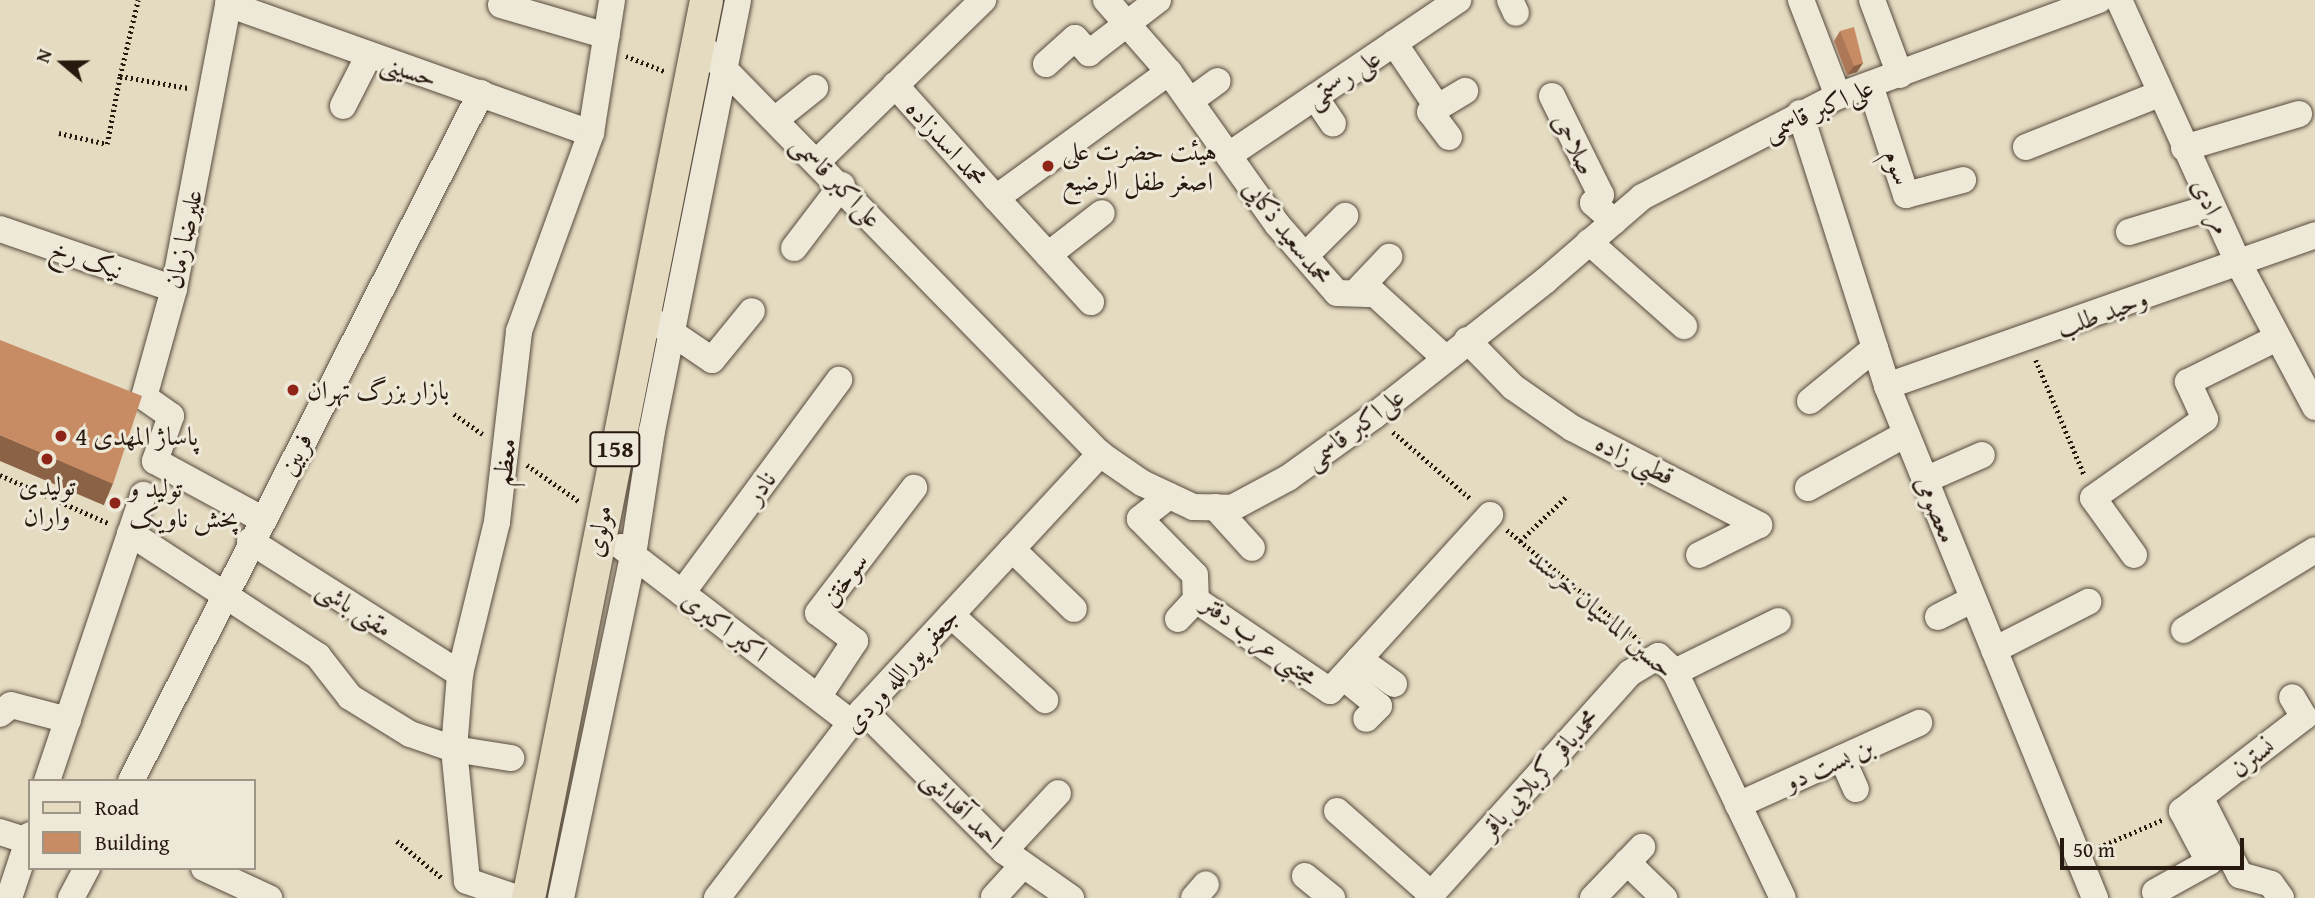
<!DOCTYPE html>
<html>
<head>
<meta charset="utf-8">
<style>
	body { margin:0 }
	#map { position:relative; width:2315px; height:898px; overflow:hidden; background:#e4dbc1; font-family:"Gentium Book Plus",Amiri,serif }
	div>[style] { position:absolute }
	.path>* { height:4.5px; margin-top:-2.25px; transform-origin:0; background:repeating-linear-gradient(90deg,#28190f 0 2px,transparent 0 5.5px) }
	.roads { filter:drop-shadow(0 0 2px #574a3c) drop-shadow(0 0 2px #574a3c) }
	.minor>* { height:26px; margin:-13px; padding:0 13px; transform-origin:13px; border-radius:13px; background:#ede8d7 }
	.major>* { height:33px; margin:-16.5px; padding:0 16.5px; transform-origin:16.5px; border-radius:16.5px; background:#e4dbc1 }
	.wall>* { inset:0; background:#ac7857 }
	.shaded-wall>* { inset:0; background:#8c6247; transform-origin:0 0 }
	.building>* { inset:0; background:#c88c65 }
	.dots>* { width:19px; height:19px; translate:-50% -50%; box-sizing:border-box; border:4px solid #ede8d7; border-radius:50% }
	span { translate:-50% -50%; white-space:nowrap; text-align:center; line-height:1.15; -webkit-text-stroke:6px #ede8d7; paint-order:stroke }
	.shield-label span { padding:2px 5px; background:#ede8d7; border:2px solid; border-radius:5px; -webkit-text-stroke-width:0 }
	.shield-label { font-size:24px; color:#28190f; font-weight:700 }
	.street-label { font-size:26px; color:#28190f }
	.poi-label { font-size:26px; color:#28190f }
	.left { translate:0 -50%; text-align:left }
	.legend { position:absolute; left:28px; top:779px; width:228px; height:91px; box-sizing:border-box; background:#ede8d7; border:2px solid #9e9587; margin:0; padding:9px 12px; list-style:none; font-size:21px; color:#28190f }
	.legend li { display:flex; align-items:center; gap:14px; height:35px }
	.legend b { width:35px; border:2px solid #9e9587 }
	.north { position:absolute; left:28px; top:28px; width:70px; height:70px; -webkit-text-stroke:5px #ede8d7; paint-order:stroke; rotate:290deg; font-size:19px; font-weight:700; line-height:28px; text-align:center; color:#28190f }
	.north::after { content:''; display:block; margin:auto; width:24px; height:32px; background:#28190f; clip-path:polygon(50% 0,100% 100%,50% 72%,0 100%) }
	.scale { position:absolute; left:2060px; top:838px; width:184px; height:32px; box-sizing:border-box; border:4px solid #28190f; border-top:0; padding-left:9px; font-size:21px; line-height:24px; white-space:nowrap; color:#28190f; -webkit-text-stroke:5px #ede8d7; paint-order:stroke }
</style>
</head>
<body>
<div id="map">
	<div class="path">
		<div style="left:626px;top:56px;width:41px;rotate:21.5deg"></div>
		<div style="left:120px;top:76px;width:78px;rotate:-76.7deg"></div>
		<div style="left:59px;top:133px;width:49px;rotate:12.9deg"></div>
		<div style="left:107px;top:144px;width:69px;rotate:-79.2deg"></div>
		<div style="left:120px;top:76px;width:69px;rotate:10deg"></div>
		<div style="left:2036px;top:360px;width:124px;rotate:67.2deg"></div>
		<div style="left:454px;top:414px;width:35px;rotate:35deg"></div>
		<div style="left:1393px;top:432px;width:103px;rotate:40.7deg"></div>
		<div style="left:527px;top:465px;width:65px;rotate:34.9deg"></div>
		<div style="left:0;top:475px;width:120px;rotate:24deg"></div>
		<div style="left:1507px;top:530px;width:173px;rotate:39.8deg"></div>
		<div style="left:1520px;top:541px;width:66px;rotate:-43.8deg"></div>
		<div style="left:397px;top:841px;width:58px;rotate:39.4deg"></div>
		<div style="left:2099px;top:847px;width:69px;rotate:-23.2deg"></div>
	</div>
	<div class="roads">
		<div class="minor">
			<div style="left:229px;top:0;width:294px;rotate:100.8deg"></div>
			<div style="left:174px;top:289px;width:112px;rotate:105.5deg"></div>
			<div style="left:144px;top:397px;width:33px;rotate:35deg"></div>
			<div style="left:171px;top:416px;width:48px;rotate:109.6deg"></div>
			<div style="left:155px;top:461px;width:122px;rotate:28.5deg"></div>
			<div style="left:1106px;top:0;width:96px;rotate:48.8deg"></div>
			<div style="left:1169px;top:72px;width:186px;rotate:54.6deg"></div>
			<div style="left:1277px;top:224px;width:91px;rotate:49deg"></div>
			<div style="left:1337px;top:293px;width:38px;rotate:2deg"></div>
			<div style="left:1375px;top:294px;width:95px;rotate:42.4deg"></div>
			<div style="left:1510px;top:0;width:14px;rotate:65deg"></div>
			<div style="left:1801px;top:0;width:103px;rotate:68.9deg"></div>
			<div style="left:1872px;top:0;width:80px;rotate:69.5deg"></div>
			<div style="left:2119px;top:0;width:290px;rotate:65.6deg"></div>
			<div style="left:2239px;top:264px;width:162px;rotate:62deg"></div>
			<div style="left:228px;top:4px;width:385px;rotate:19.6deg"></div>
			<div style="left:501px;top:5px;width:110px;rotate:16.3deg"></div>
			<div style="left:697px;top:41px;width:577px;rotate:45.7deg"></div>
			<div style="left:1100px;top:454px;width:51px;rotate:34.6deg"></div>
			<div style="left:1142px;top:483px;width:56px;rotate:25.2deg"></div>
			<div style="left:1193px;top:507px;width:39px;rotate:1deg"></div>
			<div style="left:1232px;top:508px;width:64px;rotate:-28.2deg"></div>
			<div style="left:1288px;top:478px;width:106px;rotate:-35.8deg"></div>
			<div style="left:1374px;top:416px;width:219px;rotate:-38.3deg"></div>
			<div style="left:1546px;top:280px;width:127px;rotate:-40.8deg"></div>
			<div style="left:1642px;top:197px;width:220px;rotate:-27.3deg"></div>
			<div style="left:1838px;top:96px;width:278px;rotate:-20.2deg"></div>
			<div style="left:1394px;top:43px;width:78px;rotate:55.9deg"></div>
			<div style="left:1046px;top:64px;width:39px;rotate:-42deg"></div>
			<div style="left:1075px;top:38px;width:21px;rotate:47deg"></div>
			<div style="left:1089px;top:53px;width:87px;rotate:-37.5deg"></div>
			<div style="left:895px;top:85px;width:152px;rotate:48.2deg"></div>
			<div style="left:996px;top:198px;width:214px;rotate:-36.1deg"></div>
			<div style="left:1870px;top:85px;width:116px;rotate:71.9deg"></div>
			<div style="left:1906px;top:195px;width:59px;rotate:-14.7deg"></div>
			<div style="left:1552px;top:96px;width:110px;rotate:63.7deg"></div>
			<div style="left:1601px;top:195px;width:11px;rotate:135deg"></div>
			<div style="left:1593px;top:203px;width:28px;rotate:41deg"></div>
			<div style="left:1315px;top:97px;width:32px;rotate:56deg"></div>
			<div style="left:1190px;top:101px;width:34px;rotate:-36deg"></div>
			<div style="left:343px;top:106px;width:55px;rotate:-63deg"></div>
			<div style="left:1800px;top:113px;width:287px;rotate:72.3deg"></div>
			<div style="left:1887px;top:386px;width:553px;rotate:67.89deg"></div>
			<div style="left:776px;top:119px;width:50px;rotate:-38.5deg"></div>
			<div style="left:1449px;top:137px;width:31px;rotate:-127deg"></div>
			<div style="left:1430px;top:112px;width:41px;rotate:-31deg"></div>
			<div style="left:2026px;top:147px;width:143px;rotate:-21.7deg"></div>
			<div style="left:2184px;top:148px;width:120px;rotate:-16.5deg"></div>
			<div style="left:1229px;top:155px;width:277px;rotate:-34.1deg"></div>
			<div style="left:818px;top:161px;width:231px;rotate:-44.3deg"></div>
			<div style="left:996px;top:198px;width:141px;rotate:47.6deg"></div>
			<div style="left:0;top:229px;width:184px;rotate:19deg"></div>
			<div style="left:2129px;top:232px;width:87px;rotate:-16.8deg"></div>
			<div style="left:1589px;top:242px;width:127px;rotate:41.5deg"></div>
			<div style="left:794px;top:248px;width:79px;rotate:-52.7deg"></div>
			<div style="left:1048px;top:255px;width:68px;rotate:-37.9deg"></div>
			<div style="left:1305px;top:256px;width:57px;rotate:-45deg"></div>
			<div style="left:1355px;top:293px;width:50px;rotate:-46.6deg"></div>
			<div style="left:659px;top:324px;width:64px;rotate:34.2deg"></div>
			<div style="left:712px;top:360px;width:63px;rotate:-50.8deg"></div>
			<div style="left:1467px;top:340px;width:66px;rotate:45.6deg"></div>
			<div style="left:1513px;top:387px;width:72px;rotate:34.8deg"></div>
			<div style="left:1572px;top:428px;width:211px;rotate:27.4deg"></div>
			<div style="left:1759px;top:525px;width:67px;rotate:153.4deg"></div>
			<div style="left:1887px;top:386px;width:454px;rotate:-19.4deg"></div>
			<div style="left:1810px;top:401px;width:84px;rotate:-39.2deg"></div>
			<div style="left:1925px;top:480px;width:62px;rotate:-23.7deg"></div>
			<div style="left:1808px;top:488px;width:112px;rotate:-28.9deg"></div>
			<div style="left:1169px;top:496px;width:37px;rotate:142deg"></div>
			<div style="left:1140px;top:519px;width:78px;rotate:45.5deg"></div>
			<div style="left:1195px;top:575px;width:25px;rotate:88deg"></div>
			<div style="left:1196px;top:600px;width:162px;rotate:34.2deg"></div>
			<div style="left:1330px;top:691px;width:238px;rotate:-47.7deg"></div>
			<div style="left:1215px;top:507px;width:55px;rotate:47.9deg"></div>
			<div style="left:130px;top:533px;width:225px;rotate:33.2deg"></div>
			<div style="left:318px;top:656px;width:52px;rotate:52deg"></div>
			<div style="left:350px;top:697px;width:70px;rotate:31.7deg"></div>
			<div style="left:410px;top:734px;width:46px;rotate:18.8deg"></div>
			<div style="left:454px;top:749px;width:58px;rotate:9deg"></div>
			<div style="left:250px;top:541px;width:249px;rotate:32.3deg"></div>
			<div style="left:622px;top:547px;width:289px;rotate:37.5deg"></div>
			<div style="left:1012px;top:549px;width:86px;rotate:44.1deg"></div>
			<div style="left:2134px;top:555px;width:70px;rotate:-125.7deg"></div>
			<div style="left:2093px;top:498px;width:137px;rotate:-35.2deg"></div>
			<div style="left:2205px;top:419px;width:41px;rotate:-114.7deg"></div>
			<div style="left:2188px;top:382px;width:99px;rotate:-26.3deg"></div>
			<div style="left:682px;top:593px;width:265px;rotate:-53.6deg"></div>
			<div style="left:951px;top:615px;width:127px;rotate:42.1deg"></div>
			<div style="left:1938px;top:617px;width:39px;rotate:-27deg"></div>
			<div style="left:1178px;top:619px;width:26px;rotate:-47deg"></div>
			<div style="left:2184px;top:630px;width:153px;rotate:-31.4deg"></div>
			<div style="left:1994px;top:650px;width:106px;rotate:-27.1deg"></div>
			<div style="left:1359px;top:659px;width:43px;rotate:35.5deg"></div>
			<div style="left:1675px;top:672px;width:115px;rotate:-26.3deg"></div>
			<div style="left:1343px;top:677px;width:46px;rotate:38.9deg"></div>
			<div style="left:1379px;top:706px;width:18px;rotate:135deg"></div>
			<div style="left:818px;top:697px;width:67px;rotate:-56.5deg"></div>
			<div style="left:855px;top:641px;width:46px;rotate:-142.9deg"></div>
			<div style="left:818px;top:613px;width:158px;rotate:-52.5deg"></div>
			<div style="left:863px;top:710px;width:199px;rotate:45deg"></div>
			<div style="left:1004px;top:851px;width:82px;rotate:35deg"></div>
			<div style="left:0;top:714px;width:14px;rotate:-39deg"></div>
			<div style="left:11px;top:705px;width:59px;rotate:14.7deg"></div>
			<div style="left:1842px;top:758px;width:34px;rotate:66deg"></div>
			<div style="left:47px;top:781px;width:302px;rotate:-71.4deg"></div>
			<div style="left:131px;top:781px;width:772px;rotate:-63.04deg"></div>
			<div style="left:2200px;top:797px;width:88px;rotate:62.9deg"></div>
			<div style="left:2240px;top:875px;width:32px;rotate:16deg"></div>
			<div style="left:2271px;top:884px;width:17px;rotate:54deg"></div>
			<div style="left:1738px;top:805px;width:199px;rotate:-24.4deg"></div>
			<div style="left:1337px;top:811px;width:125px;rotate:41.4deg"></div>
			<div style="left:0;top:832px;width:29px;rotate:18deg"></div>
			<div style="left:1004px;top:851px;width:79px;rotate:-47deg"></div>
			<div style="left:1627px;top:862px;width:52px;rotate:44.2deg"></div>
			<div style="left:204px;top:868px;width:72px;rotate:24.8deg"></div>
			<div style="left:1305px;top:876px;width:35px;rotate:39deg"></div>
			<div style="left:2155px;top:892px;width:62px;rotate:-29.1deg"></div>
			<div style="left:2209px;top:862px;width:58px;rotate:-117.9deg"></div>
			<div style="left:2182px;top:811px;width:154px;rotate:-37.6deg"></div>
			<div style="left:2304px;top:717px;width:23px;rotate:-121deg"></div>
			<div style="left:994px;top:897px;width:43px;rotate:-47.8deg"></div>
			<div style="left:9px;top:898px;width:66px;rotate:-71.6deg"></div>
			<div style="left:71px;top:898px;width:34px;rotate:-62deg"></div>
			<div style="left:517px;top:898px;width:53px;rotate:-161.2deg"></div>
			<div style="left:467px;top:881px;width:133px;rotate:-95.6deg"></div>
			<div style="left:454px;top:749px;width:75px;rotate:-85.4deg"></div>
			<div style="left:460px;top:674px;width:156px;rotate:-76.3deg"></div>
			<div style="left:497px;top:522px;width:192px;rotate:-83.4deg"></div>
			<div style="left:519px;top:331px;width:211px;rotate:-70deg"></div>
			<div style="left:591px;top:133px;width:135px;rotate:-81deg"></div>
			<div style="left:561px;top:898px;width:350px;rotate:-78.1deg"></div>
			<div style="left:633px;top:555px;width:125px;rotate:-81.3deg"></div>
			<div style="left:652px;top:431px;width:439px;rotate:-78.7deg"></div>
			<div style="left:717px;top:898px;width:220px;rotate:-52.6deg"></div>
			<div style="left:851px;top:723px;width:367px;rotate:-47.2deg"></div>
			<div style="left:1194px;top:898px;width:18px;rotate:-49deg"></div>
			<div style="left:1428px;top:898px;width:302px;rotate:-48.1deg"></div>
			<div style="left:1630px;top:673px;width:33px;rotate:-31deg"></div>
			<div style="left:1658px;top:656px;width:23px;rotate:43deg"></div>
			<div style="left:1675px;top:672px;width:250px;rotate:64.5deg"></div>
			<div style="left:1593px;top:898px;width:71px;rotate:-46.1deg"></div>
		</div>
		<div class="major">
			<div style="left:528px;top:898px;width:915px;rotate:-78.79deg"></div>
		</div>
	</div>
	<div class="wall">
		<div style="clip-path:polygon(1840px 31px,1863px 63px,1857px 72px,1847px 75px,1834px 41px)"></div>
	</div>
	<div class="shaded-wall">
		<div style="clip-path:polygon(1863px 63px,1857px 72px,1847px 75px,1854px 66px)"></div>
		<div style="left:0;top:435px;width:123px;height:24px;rotate:23deg"></div>
	</div>
	<div class="building">
		<div style="clip-path:polygon(1854px 27px,1863px 63px,1854px 66px,1840px 31px)"></div>
		<div style="clip-path:polygon(0 340px,142px 396px,113px 484px,0 435px)"></div>
	</div>
	<div class="dots">
		<div style="left:1048px;top:166px;background:#8f2418"></div>
		<div style="left:293px;top:390px;background:#8f2418"></div>
		<div style="left:61px;top:436px;background:#8f2418"></div>
		<div style="left:47px;top:459px;background:#8f2418"></div>
		<div style="left:115px;top:503px;background:#8f2418"></div>
	</div>
	<div class="shield-label">
		<span style="left:615px;top:449px">158</span>
	</div>
	<div class="street-label">
		<span style="left:409px;top:70px;rotate:18deg">حسینی</span>
		<span style="left:1343px;top:78px;rotate:-34deg">علی رستمی</span>
		<span style="left:1818px;top:109px;rotate:-24deg">علی‌اکبر قاسمی</span>
		<span style="left:947px;top:143px;rotate:48deg">محمد اسدزاده</span>
		<span style="left:1575px;top:144px;rotate:64deg">صلاحی</span>
		<span style="left:1898px;top:167px;rotate:70deg">سوم</span>
		<span style="left:837px;top:181px;rotate:46deg">علی‌اکبر قاسمی</span>
		<span style="left:2212px;top:206px;rotate:64deg">مرادی</span>
		<span style="left:1288px;top:232px;rotate:52deg">محمدسعید ذکایی</span>
		<span style="left:183px;top:239px;rotate:-78deg">علیرضا زمان</span>
		<span style="left:87px;top:259px;rotate:19deg">نیک رخ</span>
		<span style="left:2102px;top:313px;rotate:-20deg">وحید طلب</span>
		<span style="left:1354px;top:428px;rotate:-37deg">علی‌اکبر قاسمی</span>
		<span style="left:295px;top:454px;rotate:-63deg">فربین</span>
		<span style="left:1635px;top:459px;rotate:26deg">قطبی زاده</span>
		<span style="left:504px;top:462px;rotate:-83deg">معظم</span>
		<span style="left:760px;top:487px;rotate:-54deg">نادر</span>
		<span style="left:1937px;top:509px;rotate:68deg">معصومی</span>
		<span style="left:598px;top:531px;rotate:-79deg">مولوی</span>
		<span style="left:844px;top:579px;rotate:-52deg">سوختن</span>
		<span style="left:355px;top:608px;rotate:33deg">مقنی باشی</span>
		<span style="left:1602px;top:613px;rotate:41deg">حسین الماسیان خرسند</span>
		<span style="left:725px;top:626px;rotate:37deg">اکبر اکبری</span>
		<span style="left:1260px;top:640px;rotate:36deg">مجتبی عرب دفتر</span>
		<span style="left:901px;top:670px;rotate:-48deg">جعفر پورالله وردی</span>
		<span style="left:2252px;top:757px;rotate:-38deg">نسترن</span>
		<span style="left:1829px;top:764px;rotate:-24deg">بن بست دو</span>
		<span style="left:1539px;top:773px;rotate:-48deg">محمدباقر کربلایی باقر</span>
		<span style="left:963px;top:809px;rotate:45deg">احمد آقداشی</span>
	</div>
	<div class="poi-label">
		<span class="left" style="left:1062px;top:166px">هیئت حضرت علی<br>اصغر طفل الرضیع</span>
		<span class="left" style="left:307px;top:390px">بازار بزرگ تهران</span>
		<span class="left" style="left:75px;top:436px">پاساژ المهدی 4</span>
		<span style="left:47px;top:501px">تولیدی<br>واران</span>
		<span class="left" style="left:129px;top:503px">تولید و<br>پخش ناویک</span>
	</div>
	<ul class="legend">
	<li><b style="height:9px;background:#e4dbc1"></b>Road</li>
	<li><b style="height:19px;background:#c88c65"></b>Building</li>
	</ul>
	<div class="north">N</div>
	<div class="scale">50 m</div>
</div>
</body>
</html>
